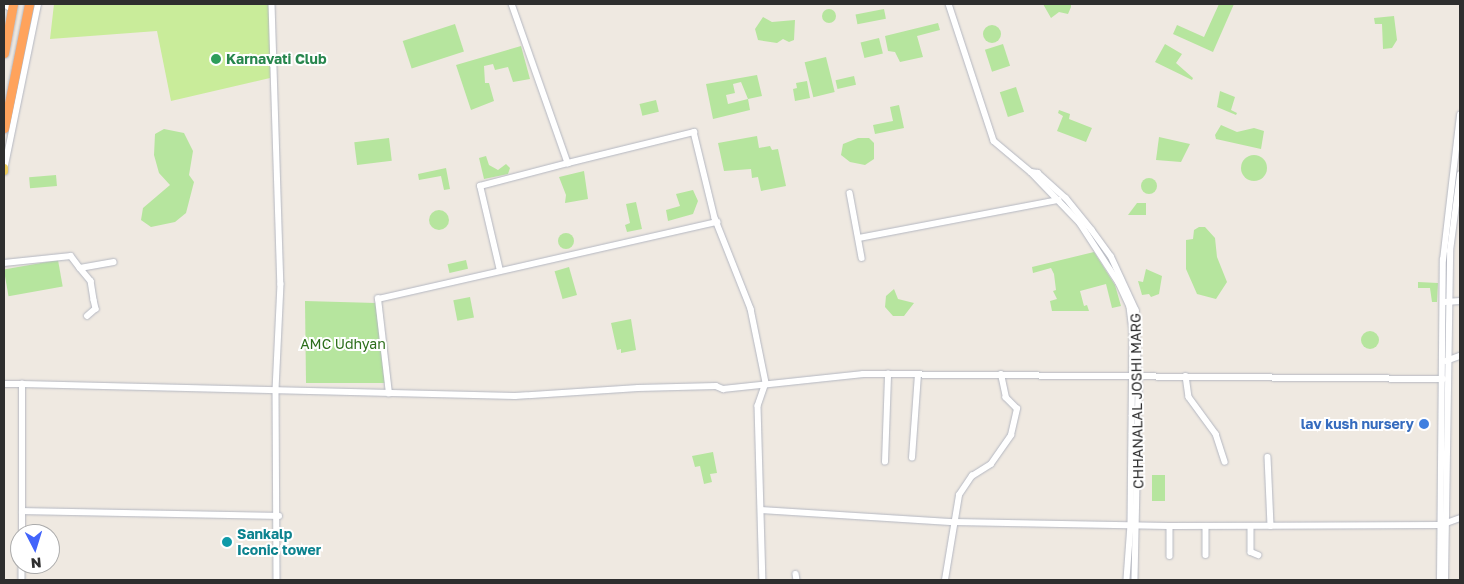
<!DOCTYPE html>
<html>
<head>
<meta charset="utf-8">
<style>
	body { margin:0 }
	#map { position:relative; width:1464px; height:584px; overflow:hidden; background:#efe9e1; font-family:"Golos Text",sans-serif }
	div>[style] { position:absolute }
	.green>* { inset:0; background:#b6e59e; transform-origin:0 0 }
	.round { border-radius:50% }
	.pitch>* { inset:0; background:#c9ec9a }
	.roads { filter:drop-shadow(0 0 1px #b4b7c1) drop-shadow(0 0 1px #b4b7c1) }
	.minor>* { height:5.5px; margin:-2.75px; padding:0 2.75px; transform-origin:2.75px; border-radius:2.75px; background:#fff }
	.major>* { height:8px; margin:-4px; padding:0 4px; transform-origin:4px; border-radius:4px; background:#f2d163 }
	.highway>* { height:9px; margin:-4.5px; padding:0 4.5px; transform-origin:4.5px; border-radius:4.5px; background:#ffa35c }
	.dots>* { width:14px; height:14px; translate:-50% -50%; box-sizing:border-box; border:2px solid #fff; border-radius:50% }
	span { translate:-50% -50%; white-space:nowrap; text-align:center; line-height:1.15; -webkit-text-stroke:4px #fff; paint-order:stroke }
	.leisure-label { font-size:14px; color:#27864d; font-weight:700 }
	.left { translate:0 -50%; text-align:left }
	.park-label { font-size:14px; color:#2c6e1b }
	.street-label { font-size:14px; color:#2e2e2e }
	.shop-label { font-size:14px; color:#366cbe; font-weight:700 }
	.right { translate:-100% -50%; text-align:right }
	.culture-label { font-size:14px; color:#0d838f; font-weight:700 }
	.frame { position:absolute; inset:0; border:5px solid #2e2e2e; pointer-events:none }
	.north { position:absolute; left:10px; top:524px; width:50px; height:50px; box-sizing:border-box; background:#fff; border:1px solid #ababab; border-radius:50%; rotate:175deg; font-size:14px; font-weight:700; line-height:20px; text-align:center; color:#2e2e2e }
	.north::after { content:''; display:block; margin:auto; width:18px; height:22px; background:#4264fb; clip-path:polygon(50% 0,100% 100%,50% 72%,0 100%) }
</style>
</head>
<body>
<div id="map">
	<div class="green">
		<div style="clip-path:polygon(1043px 4px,1071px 4px,1071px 7px,1068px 14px,1059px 12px,1051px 18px)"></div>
		<div style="clip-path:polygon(1219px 4px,1234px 4px,1213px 52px,1173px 34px,1177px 25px,1204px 37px)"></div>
		<div class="round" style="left:822px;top:9px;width:14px;height:14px"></div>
		<div style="left:884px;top:9px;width:10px;height:29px;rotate:79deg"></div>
		<div style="clip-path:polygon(1394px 16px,1397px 40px,1392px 48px,1383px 49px,1382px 24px,1375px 24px,1374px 18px)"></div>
		<div style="clip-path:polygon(763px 17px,772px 22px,795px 20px,794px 40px,789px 42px,783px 39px,777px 43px,758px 40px,755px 29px)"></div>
		<div style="clip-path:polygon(938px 23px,940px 30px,917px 36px,923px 57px,900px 62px,895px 52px,888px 51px,885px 36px)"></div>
		<div style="left:455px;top:24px;width:29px;height:55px;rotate:72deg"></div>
		<div class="round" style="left:983px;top:25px;width:18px;height:18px"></div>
		<div style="left:879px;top:38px;width:16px;height:19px;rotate:76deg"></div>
		<div style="left:1003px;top:44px;width:23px;height:19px;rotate:72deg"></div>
		<div style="clip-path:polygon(1165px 44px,1182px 54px,1176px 63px,1193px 78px,1192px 80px,1155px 62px)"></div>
		<div style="clip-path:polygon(521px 46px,530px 79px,513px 82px,508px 67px,495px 70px,493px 64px,484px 66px,485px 83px,489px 83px,494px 101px,471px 110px,456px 65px)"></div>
		<div style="left:826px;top:57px;width:36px;height:22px;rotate:76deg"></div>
		<div style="clip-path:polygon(757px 75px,762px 96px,748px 99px,741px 82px,733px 84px,735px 93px,726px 95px,728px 104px,748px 99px,750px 110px,713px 119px,706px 84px)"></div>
		<div style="left:854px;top:76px;width:9px;height:19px;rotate:77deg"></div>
		<div style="clip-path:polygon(807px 81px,810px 98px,795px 101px,793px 89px,797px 88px,796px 83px)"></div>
		<div style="left:1016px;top:87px;width:26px;height:17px;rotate:72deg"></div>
		<div style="clip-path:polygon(1220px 91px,1235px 97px,1231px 110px,1237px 113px,1236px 115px,1217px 107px)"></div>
		<div style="left:656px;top:100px;width:12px;height:17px;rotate:76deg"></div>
		<div style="clip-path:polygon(899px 105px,904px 128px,875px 134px,873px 125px,893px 121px,890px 107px)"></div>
		<div style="clip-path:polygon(1059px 110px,1070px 114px,1069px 119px,1092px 128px,1086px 142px,1057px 131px,1063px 116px,1058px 113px)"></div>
		<div style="clip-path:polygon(1221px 125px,1237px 132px,1254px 128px,1264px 131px,1261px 149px,1216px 139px,1215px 135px)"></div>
		<div style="clip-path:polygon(164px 129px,184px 133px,193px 151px,189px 175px,194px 182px,186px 213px,175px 222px,151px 227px,141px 220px,143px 208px,170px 185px,159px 173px,154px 155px,155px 134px)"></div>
		<div style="clip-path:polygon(757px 136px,759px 148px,770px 146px,772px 150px,778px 149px,786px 186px,761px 191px,758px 177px,752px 178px,751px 169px,724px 171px,718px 143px)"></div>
		<div style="clip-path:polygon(1159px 137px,1190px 144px,1181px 162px,1156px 160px)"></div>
		<div style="left:389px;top:138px;width:23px;height:35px;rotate:83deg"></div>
		<div style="clip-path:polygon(858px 138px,869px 138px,874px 143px,874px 159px,865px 165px,850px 162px,841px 155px,843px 144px)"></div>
		<div class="round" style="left:1241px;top:155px;width:26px;height:26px"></div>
		<div style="clip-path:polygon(486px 156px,489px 165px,498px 170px,506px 164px,510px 168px,508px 174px,484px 179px,479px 158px)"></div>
		<div style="clip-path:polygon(446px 168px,450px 189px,444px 190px,441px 176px,419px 180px,418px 174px)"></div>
		<div style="clip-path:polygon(584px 171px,588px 199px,565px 203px,566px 195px,559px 177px)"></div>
		<div style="left:56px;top:175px;width:11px;height:27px;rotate:85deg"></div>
		<div class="round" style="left:1141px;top:178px;width:16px;height:16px"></div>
		<div style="clip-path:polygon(693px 190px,698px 201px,693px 214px,668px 221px,666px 210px,680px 206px,676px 194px)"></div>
		<div style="clip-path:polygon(636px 202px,642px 229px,627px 232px,625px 225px,630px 223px,626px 204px)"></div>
		<div style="clip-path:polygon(1137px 203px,1146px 203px,1146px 215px,1128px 215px)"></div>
		<div class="round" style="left:429px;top:210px;width:20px;height:20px"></div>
		<div style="clip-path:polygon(1199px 227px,1205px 227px,1215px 238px,1217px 257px,1227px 282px,1216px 299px,1197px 294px,1186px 269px,1186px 240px,1193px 239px,1194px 230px)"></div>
		<div class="round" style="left:558px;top:233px;width:16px;height:16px"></div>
		<div style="clip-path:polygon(1094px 252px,1115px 285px,1121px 306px,1112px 308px,1106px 284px,1080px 291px,1084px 306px,1087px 305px,1089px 311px,1052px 311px,1050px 301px,1057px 299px,1053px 291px,1056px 290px,1054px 274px,1051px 268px,1033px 273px,1032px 267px)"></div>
		<div style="left:58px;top:260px;width:27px;height:55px;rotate:80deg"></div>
		<div style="left:466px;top:260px;width:9px;height:19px;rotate:77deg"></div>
		<div style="left:569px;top:267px;width:29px;height:15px;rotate:74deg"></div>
		<div style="clip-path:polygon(1146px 269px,1162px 276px,1159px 294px,1151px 297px,1149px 294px,1142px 295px,1138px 281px,1143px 282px)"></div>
		<div style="clip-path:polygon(1418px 282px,1438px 283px,1437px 302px,1432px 302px,1430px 288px,1418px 288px)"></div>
		<div style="clip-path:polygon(894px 289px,898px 299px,914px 303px,904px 316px,893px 316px,885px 307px,886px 296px)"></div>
		<div style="left:470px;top:297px;width:21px;height:17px;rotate:79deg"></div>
		<div style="clip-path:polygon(305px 301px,376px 303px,385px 383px,306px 383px)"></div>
		<div style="clip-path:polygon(631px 319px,636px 350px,621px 353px,621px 349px,617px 350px,611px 323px)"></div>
		<div class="round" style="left:1361px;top:331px;width:18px;height:18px"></div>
		<div style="clip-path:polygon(713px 452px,717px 473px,710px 474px,712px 482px,704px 484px,700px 466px,695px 467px,692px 456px)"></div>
		<div style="left:1152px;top:475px;width:13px;height:26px"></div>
	</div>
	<div class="pitch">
		<div style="clip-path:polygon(54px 4px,270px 4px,270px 78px,171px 101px,157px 31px,50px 39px)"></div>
	</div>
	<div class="roads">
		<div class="minor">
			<div style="left:4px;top:4px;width:9px;rotate:32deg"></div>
			<div style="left:272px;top:4px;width:280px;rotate:88.2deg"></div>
			<div style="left:281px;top:284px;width:105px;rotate:92.7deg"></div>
			<div style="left:276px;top:389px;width:191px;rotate:89.7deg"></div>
			<div style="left:512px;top:4px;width:169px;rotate:70.6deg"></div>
			<div style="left:568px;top:163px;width:130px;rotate:-13.8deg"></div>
			<div style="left:694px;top:132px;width:89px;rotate:76.3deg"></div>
			<div style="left:715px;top:218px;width:98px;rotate:68.4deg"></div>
			<div style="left:751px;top:309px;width:76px;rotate:78.5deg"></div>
			<div style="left:766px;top:383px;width:24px;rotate:109deg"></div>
			<div style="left:758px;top:406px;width:174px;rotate:88.4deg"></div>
			<div style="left:949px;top:4px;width:144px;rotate:71.8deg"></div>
			<div style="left:994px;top:141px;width:48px;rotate:40deg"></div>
			<div style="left:1031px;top:172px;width:71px;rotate:46.1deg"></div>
			<div style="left:1080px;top:223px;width:72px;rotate:57deg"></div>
			<div style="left:1119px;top:283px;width:26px;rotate:65deg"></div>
			<div style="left:1130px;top:307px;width:25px;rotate:83deg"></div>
			<div style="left:1133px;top:332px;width:193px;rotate:90.6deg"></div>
			<div style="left:1131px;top:525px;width:55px;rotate:94.2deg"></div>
			<div style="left:4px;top:170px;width:169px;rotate:-78.4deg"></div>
			<div style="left:1031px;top:172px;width:7px;rotate:8deg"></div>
			<div style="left:1038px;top:173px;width:38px;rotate:42deg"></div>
			<div style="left:1066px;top:198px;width:41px;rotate:50.9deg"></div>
			<div style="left:1092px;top:230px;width:32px;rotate:54deg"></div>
			<div style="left:1111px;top:256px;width:60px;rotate:65.2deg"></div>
			<div style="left:1136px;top:310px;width:78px;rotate:87.8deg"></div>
			<div style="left:1139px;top:388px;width:192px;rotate:91.2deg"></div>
			<div style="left:850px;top:193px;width:66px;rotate:79.5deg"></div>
			<div style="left:859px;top:238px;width:203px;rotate:-10.8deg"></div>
			<div style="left:4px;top:263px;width:67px;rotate:-6deg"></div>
			<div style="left:71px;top:256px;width:15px;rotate:53deg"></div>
			<div style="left:80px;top:268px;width:34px;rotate:-10deg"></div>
			<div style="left:80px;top:268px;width:17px;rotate:50deg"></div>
			<div style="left:91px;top:281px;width:19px;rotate:81deg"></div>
			<div style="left:94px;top:300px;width:9px;rotate:77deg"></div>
			<div style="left:96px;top:309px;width:11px;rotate:139deg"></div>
			<div style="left:500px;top:271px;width:87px;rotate:-103.2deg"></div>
			<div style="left:480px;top:186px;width:91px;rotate:-14.6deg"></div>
			<div style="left:1445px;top:302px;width:15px;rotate:-4deg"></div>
			<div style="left:1446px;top:361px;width:15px;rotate:-20deg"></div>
			<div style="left:1186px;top:376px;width:21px;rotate:82deg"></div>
			<div style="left:1189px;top:397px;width:46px;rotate:53.9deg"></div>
			<div style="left:1216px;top:434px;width:29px;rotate:72deg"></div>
			<div style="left:4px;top:384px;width:18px"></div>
			<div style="left:389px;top:394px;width:96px;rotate:-96.6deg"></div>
			<div style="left:378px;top:299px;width:348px;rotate:-12.8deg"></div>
			<div style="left:1268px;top:457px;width:69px;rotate:87.5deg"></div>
			<div style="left:912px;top:458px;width:83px;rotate:-85.9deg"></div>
			<div style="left:885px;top:462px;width:88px;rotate:-88deg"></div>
			<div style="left:761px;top:510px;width:193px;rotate:3.6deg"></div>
			<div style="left:954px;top:522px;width:214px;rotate:1.1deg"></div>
			<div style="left:1168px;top:526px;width:273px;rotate:-0.2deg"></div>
			<div style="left:1441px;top:525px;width:20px;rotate:-20deg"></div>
			<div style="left:22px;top:511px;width:257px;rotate:1.1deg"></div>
			<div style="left:1170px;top:526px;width:30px;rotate:90deg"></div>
			<div style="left:1206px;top:526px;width:29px;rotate:90deg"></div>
			<div style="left:1251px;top:526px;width:26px;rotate:90deg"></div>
			<div style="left:1251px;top:552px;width:8px;rotate:23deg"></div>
			<div style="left:22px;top:534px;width:150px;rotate:-90deg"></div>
			<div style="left:22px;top:384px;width:493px;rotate:1.4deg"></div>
			<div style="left:515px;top:396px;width:123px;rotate:-3.7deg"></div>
			<div style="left:638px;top:388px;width:78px;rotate:-1.5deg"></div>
			<div style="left:716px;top:386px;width:8px;rotate:23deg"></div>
			<div style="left:723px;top:389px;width:141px;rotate:-6.1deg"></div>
			<div style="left:863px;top:374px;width:580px;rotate:0.49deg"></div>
			<div style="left:22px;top:564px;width:16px;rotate:90deg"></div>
			<div style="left:796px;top:574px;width:6px;rotate:81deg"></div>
			<div style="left:945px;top:580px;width:86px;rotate:-80.6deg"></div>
			<div style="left:959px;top:495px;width:23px;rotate:-56deg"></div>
			<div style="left:972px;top:476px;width:22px;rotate:-32deg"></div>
			<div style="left:991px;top:464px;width:35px;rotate:-55deg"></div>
			<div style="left:1011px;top:435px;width:27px;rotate:-77deg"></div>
			<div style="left:1017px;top:409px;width:16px;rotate:-135deg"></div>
			<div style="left:1006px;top:398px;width:24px;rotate:-102deg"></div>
			<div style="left:1440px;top:580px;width:320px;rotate:-89.5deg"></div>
			<div style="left:1443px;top:260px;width:146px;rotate:-83.3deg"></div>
			<div style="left:1445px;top:580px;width:329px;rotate:-89.1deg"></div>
			<div style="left:1450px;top:251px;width:77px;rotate:-82.5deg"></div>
		</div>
		<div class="major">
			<div style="left:4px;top:168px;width:3px;rotate:90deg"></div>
		</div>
		<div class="highway">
			<div style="left:4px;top:53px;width:50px;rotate:-79.6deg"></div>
			<div style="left:4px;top:128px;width:126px;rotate:-78.6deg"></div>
		</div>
	</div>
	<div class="dots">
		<div style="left:216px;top:59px;background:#2e9e5b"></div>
		<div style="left:1424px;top:424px;background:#3f7fe0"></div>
		<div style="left:227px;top:542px;background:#0f9aa8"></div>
	</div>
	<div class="leisure-label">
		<span class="left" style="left:226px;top:59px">Karnavati Club</span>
	</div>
	<div class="park-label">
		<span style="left:343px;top:344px">AMC Udhyan</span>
	</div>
	<div class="street-label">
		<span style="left:1137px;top:401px;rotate:-91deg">CHHANALAL JOSHI MARG</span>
	</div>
	<div class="shop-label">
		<span class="right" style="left:1414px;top:424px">lav kush nursery</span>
	</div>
	<div class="culture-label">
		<span class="left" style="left:237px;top:542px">Sankalp<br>Iconic tower</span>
	</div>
	<div class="frame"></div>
	<div class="north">N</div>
</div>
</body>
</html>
